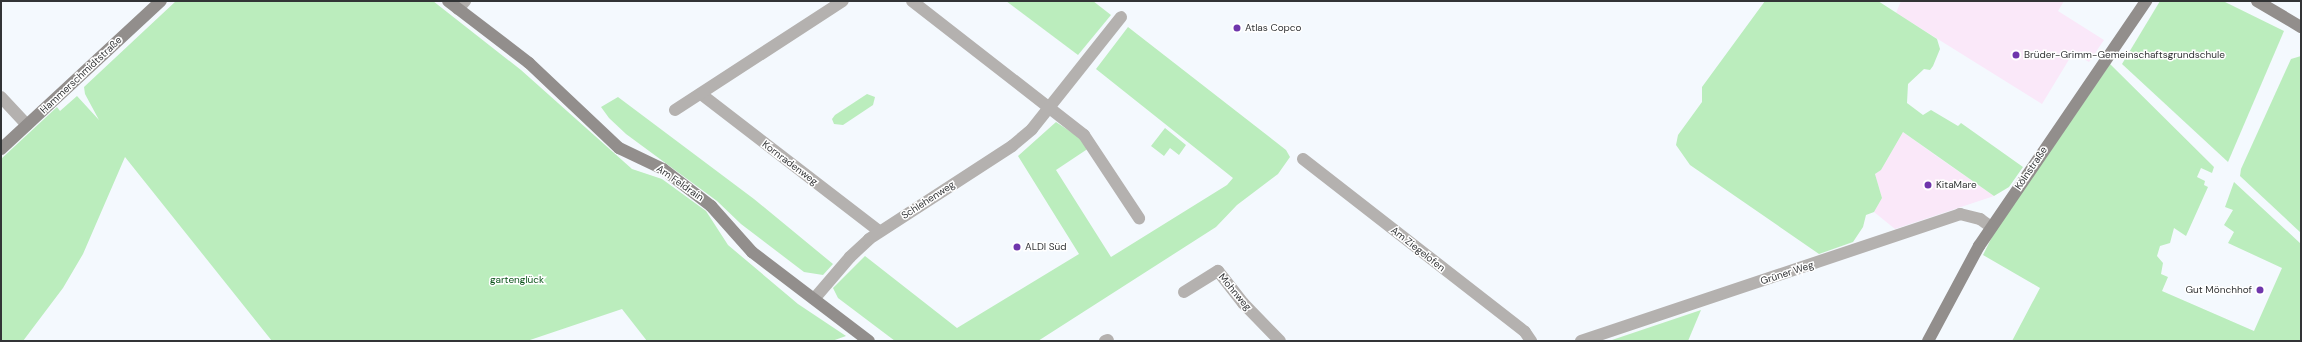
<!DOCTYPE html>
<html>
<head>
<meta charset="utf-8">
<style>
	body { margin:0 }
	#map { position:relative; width:2302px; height:342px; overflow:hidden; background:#f4f9fe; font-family:"DM Sans",sans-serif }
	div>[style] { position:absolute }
	.education>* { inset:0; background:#fae8f9 }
	.green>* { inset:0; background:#bbedbd }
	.street>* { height:12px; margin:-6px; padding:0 6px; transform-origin:6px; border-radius:6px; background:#b4b1af }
	.secondary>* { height:12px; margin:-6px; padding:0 6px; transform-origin:6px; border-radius:6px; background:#928e8c }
	.dots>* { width:11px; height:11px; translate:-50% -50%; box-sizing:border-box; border:2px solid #fff; border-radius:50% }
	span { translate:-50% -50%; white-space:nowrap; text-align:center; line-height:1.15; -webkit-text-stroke:3px #fff; paint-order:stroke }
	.poi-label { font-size:10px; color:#323436 }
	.left { translate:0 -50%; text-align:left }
	.right { translate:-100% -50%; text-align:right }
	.street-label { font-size:10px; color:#323436 }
	.park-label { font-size:10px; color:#0d561c }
	.frame { position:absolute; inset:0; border:2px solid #323436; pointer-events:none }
</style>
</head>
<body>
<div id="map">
	<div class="education">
		<div style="clip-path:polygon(1901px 1px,2064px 1px,2058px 11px,2104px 40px,2089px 62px,2073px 53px,2042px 104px,1896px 13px)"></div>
		<div style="clip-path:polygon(1903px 132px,1935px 155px,1994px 196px,1895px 229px,1874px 212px,1882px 198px,1875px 174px,1881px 170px)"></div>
	</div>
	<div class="green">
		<div style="clip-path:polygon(176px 1px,433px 1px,521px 70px,632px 169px,662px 179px,706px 211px,728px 245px,798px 304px,846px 336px,832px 341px,647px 341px,622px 309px,527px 341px,272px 341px,125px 157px,83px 254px,63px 288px,23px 341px,1px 341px,1px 159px,57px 107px,60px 111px,77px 96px,99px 120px,85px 94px,84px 87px)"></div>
		<div style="clip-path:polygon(1006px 1px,1093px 1px,1111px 15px,1078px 55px)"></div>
		<div style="clip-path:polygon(1765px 1px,1878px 1px,1937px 39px,1940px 49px,1933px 66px,1930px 70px,1924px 69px,1908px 84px,1907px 103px,1923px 115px,1931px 110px,1958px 126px,1961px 123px,2023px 167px,2009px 187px,1994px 196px,1903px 132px,1881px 170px,1875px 174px,1882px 198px,1874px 212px,1866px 215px,1863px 227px,1853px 242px,1819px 254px,1690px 165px,1676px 145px,1678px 135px,1702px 102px,1702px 87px)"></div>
		<div style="clip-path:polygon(2160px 1px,2223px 1px,2284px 31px,2228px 162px,2122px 64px)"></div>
		<div style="clip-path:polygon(1128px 27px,1286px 150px,1290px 157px,1278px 174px,1237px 205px,1216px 227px,1038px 341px,895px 341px,838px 298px,833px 288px,865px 256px,957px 328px,1079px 254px,1018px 156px,1056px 122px,1077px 136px,1089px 148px,1056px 170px,1111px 257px,1227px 185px,1233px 178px,1096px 69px)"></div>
		<div style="clip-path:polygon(2301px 56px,2301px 233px,2240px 176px,2241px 169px,2291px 59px)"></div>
		<div style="clip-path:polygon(2110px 64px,2214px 167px,2212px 173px,2201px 168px,2197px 177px,2205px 181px,2204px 185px,2208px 187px,2186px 236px,2174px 228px,2170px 243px,2160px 246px,2157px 256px,2163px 263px,2161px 274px,2168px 277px,2162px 291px,2254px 331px,2282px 268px,2228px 243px,2234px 232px,2224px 225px,2233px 210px,2225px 207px,2234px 182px,2301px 244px,2301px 341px,2012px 341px,2040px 288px,1983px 255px,1993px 235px)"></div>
		<div style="clip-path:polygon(867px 94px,875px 97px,873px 105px,843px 125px,834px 124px,832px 119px,835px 115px)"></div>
		<div style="clip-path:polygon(618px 97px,754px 199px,833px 264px,823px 275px,804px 272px,741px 224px,717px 201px,626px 134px,609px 118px,601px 107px)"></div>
		<div style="clip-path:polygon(1165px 128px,1186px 145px,1179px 155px,1170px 148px,1164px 156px,1151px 146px)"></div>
		<div style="clip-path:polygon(1701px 310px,1688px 341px,1609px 341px)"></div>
	</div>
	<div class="street">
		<div style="left:912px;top:1px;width:218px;rotate:37.9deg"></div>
		<div style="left:1084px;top:135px;width:100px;rotate:56.5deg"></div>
		<div style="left:458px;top:9px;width:11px;rotate:-49deg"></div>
		<div style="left:701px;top:94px;width:225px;rotate:37.6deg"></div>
		<div style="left:1px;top:97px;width:38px;rotate:47deg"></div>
		<div style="left:675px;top:110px;width:200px;rotate:-33deg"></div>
		<div style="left:1303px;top:159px;width:281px;rotate:37.9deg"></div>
		<div style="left:1525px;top:332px;width:11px;rotate:56deg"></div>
		<div style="left:1184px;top:292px;width:40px;rotate:-32deg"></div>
		<div style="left:1218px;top:271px;width:41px;rotate:52deg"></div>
		<div style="left:1243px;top:303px;width:53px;rotate:45.8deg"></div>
		<div style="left:814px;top:299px;width:55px;rotate:-49.4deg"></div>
		<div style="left:850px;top:257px;width:26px;rotate:-43deg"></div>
		<div style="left:869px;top:239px;width:171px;rotate:-33deg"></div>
		<div style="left:1012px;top:146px;width:26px;rotate:-40deg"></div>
		<div style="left:1032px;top:129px;width:143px;rotate:-51.5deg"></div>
		<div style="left:1105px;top:341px;width:3px;rotate:-18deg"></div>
		<div style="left:1581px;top:341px;width:400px;rotate:-18.5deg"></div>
		<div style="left:1960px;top:214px;width:21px;rotate:14deg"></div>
		<div style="left:1980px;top:219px;width:14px;rotate:36deg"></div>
	</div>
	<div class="secondary">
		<div style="left:448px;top:1px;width:102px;rotate:37.4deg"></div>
		<div style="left:529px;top:63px;width:124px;rotate:43.4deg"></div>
		<div style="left:619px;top:148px;width:49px;rotate:25.5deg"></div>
		<div style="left:663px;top:169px;width:61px;rotate:37.6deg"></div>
		<div style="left:711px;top:206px;width:62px;rotate:48.3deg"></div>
		<div style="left:752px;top:252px;width:147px;rotate:37.3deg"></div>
		<div style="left:2257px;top:1px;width:51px;rotate:30.6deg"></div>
		<div style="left:1px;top:149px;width:218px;rotate:-42.8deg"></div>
		<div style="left:1928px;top:341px;width:108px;rotate:-61.8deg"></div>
		<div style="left:1979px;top:246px;width:297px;rotate:-55.7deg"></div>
	</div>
	<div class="dots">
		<div style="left:1237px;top:28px;background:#6f36ac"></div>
		<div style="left:2016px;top:55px;background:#6f36ac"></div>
		<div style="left:1928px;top:185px;background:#6f36ac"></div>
		<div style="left:1017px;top:247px;background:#6f36ac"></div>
		<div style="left:2260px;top:290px;background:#6f36ac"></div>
	</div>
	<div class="poi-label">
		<span class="left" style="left:1245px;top:28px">Atlas Copco</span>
		<span class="left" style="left:2024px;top:55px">Brüder-Grimm-Gemeinschaftsgrundschule</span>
		<span class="left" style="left:1936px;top:185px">KitaMare</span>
		<span class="left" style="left:1025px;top:247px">ALDI Süd</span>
		<span class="right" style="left:2252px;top:290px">Gut Mönchhof</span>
	</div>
	<div class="street-label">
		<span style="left:81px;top:75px;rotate:-43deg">Hammerschmidtstraße</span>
		<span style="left:790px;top:163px;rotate:37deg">Kornradenweg</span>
		<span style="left:2031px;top:168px;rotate:-56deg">Kölnstraße</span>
		<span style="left:680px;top:183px;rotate:35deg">Am Feldrain</span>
		<span style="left:928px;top:200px;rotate:-33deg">Schlehenweg</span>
		<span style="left:1418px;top:249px;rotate:38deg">Am Ziegelofen</span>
		<span style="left:1787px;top:273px;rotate:-18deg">Grüner Weg</span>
		<span style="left:1235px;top:292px;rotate:50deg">Mohnweg</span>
	</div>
	<div class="park-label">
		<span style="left:517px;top:280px">gartenglück</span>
	</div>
	<div class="frame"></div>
</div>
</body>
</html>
